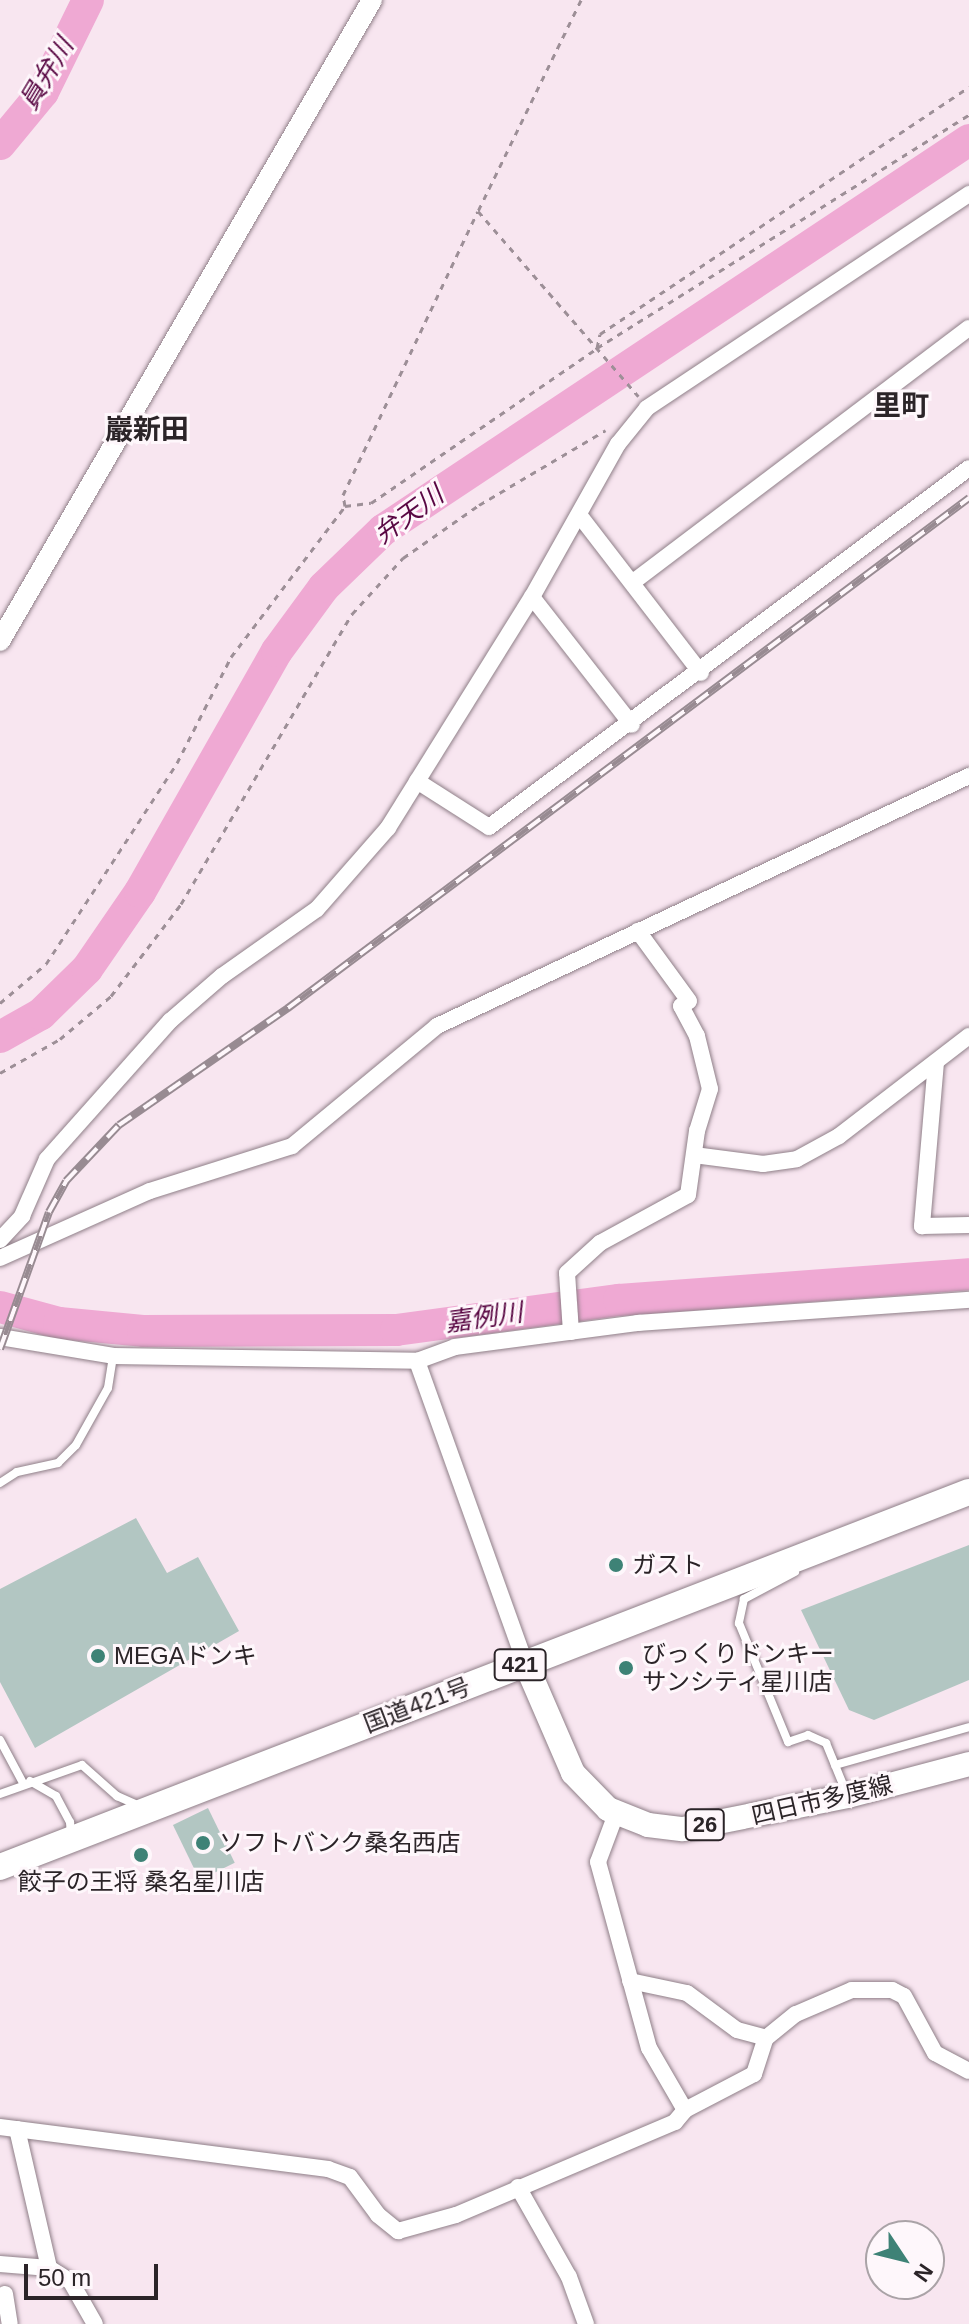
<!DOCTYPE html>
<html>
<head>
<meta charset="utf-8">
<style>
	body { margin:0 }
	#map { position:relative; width:969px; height:2324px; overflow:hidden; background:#f8e6f0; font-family:Arial,"Noto Sans JP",sans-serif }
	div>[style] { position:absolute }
	.river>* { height:32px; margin:-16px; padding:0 16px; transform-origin:16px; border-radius:16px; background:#efa9d3 }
	.building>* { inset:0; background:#b2c6c2; transform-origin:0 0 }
	.path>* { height:3px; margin-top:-1.5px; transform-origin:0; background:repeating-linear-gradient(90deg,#9d8f97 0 6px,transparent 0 12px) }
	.roads { filter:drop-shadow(0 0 2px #8f7f88) drop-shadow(0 0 2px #8f7f88) }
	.service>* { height:8px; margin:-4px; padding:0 4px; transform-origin:4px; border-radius:4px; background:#fff }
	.minor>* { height:16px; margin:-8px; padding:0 8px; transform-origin:8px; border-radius:8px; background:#fff }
	.tertiary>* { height:20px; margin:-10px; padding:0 10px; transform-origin:10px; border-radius:10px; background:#fff }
	.primary>* { height:24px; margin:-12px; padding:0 12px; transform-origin:12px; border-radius:12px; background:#fff }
	.trunk>* { height:26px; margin:-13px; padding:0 13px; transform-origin:13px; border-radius:13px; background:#fff }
	.rail>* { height:8px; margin-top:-4px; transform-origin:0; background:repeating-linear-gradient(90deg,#fef7fb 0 15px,#988b92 0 30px); box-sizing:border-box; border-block:2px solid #988b92 }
	.dots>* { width:22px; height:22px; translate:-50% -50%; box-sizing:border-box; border:4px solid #fef7fb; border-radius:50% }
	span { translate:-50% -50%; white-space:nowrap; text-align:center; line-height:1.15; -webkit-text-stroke:6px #fef7fb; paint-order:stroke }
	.shield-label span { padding:2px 6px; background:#fef7fb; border:2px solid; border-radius:6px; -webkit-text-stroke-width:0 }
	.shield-label { font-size:22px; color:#2b2428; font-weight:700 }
	.poi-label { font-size:24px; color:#2b2428 }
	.left { translate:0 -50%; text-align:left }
	.street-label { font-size:24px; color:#2b2428 }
	.water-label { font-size:26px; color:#590743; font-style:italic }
	.quarter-label { font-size:28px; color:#2b2428; font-weight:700 }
	.north { position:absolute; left:865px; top:2220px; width:80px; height:80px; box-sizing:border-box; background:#fef7fb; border:2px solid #aaa3a7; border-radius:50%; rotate:125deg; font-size:22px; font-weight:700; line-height:32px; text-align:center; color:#2b2428 }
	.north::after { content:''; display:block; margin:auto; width:28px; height:36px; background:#3e8276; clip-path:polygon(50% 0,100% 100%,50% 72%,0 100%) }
	.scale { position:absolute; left:24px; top:2264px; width:134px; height:36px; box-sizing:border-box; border:4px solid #2b2428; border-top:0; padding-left:10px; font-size:24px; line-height:28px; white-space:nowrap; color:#2b2428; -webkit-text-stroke:6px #fef7fb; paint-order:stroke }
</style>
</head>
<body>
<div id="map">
	<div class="river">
		<div style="left:0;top:144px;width:67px;rotate:-50.4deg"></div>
		<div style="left:43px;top:92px;width:102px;rotate:-63.9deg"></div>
		<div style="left:0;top:1037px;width:47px;rotate:-29.3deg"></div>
		<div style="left:41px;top:1014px;width:64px;rotate:-44.4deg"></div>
		<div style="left:87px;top:969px;width:93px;rotate:-55.5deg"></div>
		<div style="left:140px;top:892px;width:277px;rotate:-60.4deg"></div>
		<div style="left:277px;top:651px;width:79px;rotate:-53.7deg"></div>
		<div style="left:324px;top:587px;width:82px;rotate:-44deg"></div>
		<div style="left:383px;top:530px;width:704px;rotate:-33.64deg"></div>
		<div style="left:0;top:1307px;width:61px;rotate:15.2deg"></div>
		<div style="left:59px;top:1323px;width:84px;rotate:5.4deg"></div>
		<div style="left:143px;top:1331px;width:253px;rotate:-0.2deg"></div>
		<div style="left:396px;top:1330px;width:225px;rotate:-7.7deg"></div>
		<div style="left:619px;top:1300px;width:351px;rotate:-4.2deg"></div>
	</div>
	<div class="building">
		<div style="clip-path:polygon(136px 1518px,167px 1573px,198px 1557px,239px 1631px,35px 1748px,0 1682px,0 1589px)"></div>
		<div style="clip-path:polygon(969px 1545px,969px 1680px,874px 1720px,849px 1710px,801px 1610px)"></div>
		<div style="left:208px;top:1808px;width:61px;height:39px;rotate:64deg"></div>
	</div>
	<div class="path">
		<div style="left:581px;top:0;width:235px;rotate:116deg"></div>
		<div style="left:478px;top:211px;width:245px;rotate:49.1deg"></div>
		<div style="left:597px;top:348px;width:14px;rotate:-78deg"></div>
		<div style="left:600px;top:334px;width:444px;rotate:-33.8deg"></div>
		<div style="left:345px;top:506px;width:26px;rotate:-7deg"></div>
		<div style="left:371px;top:503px;width:274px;rotate:-34.4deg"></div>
		<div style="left:597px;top:348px;width:439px;rotate:-32.1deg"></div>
		<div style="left:0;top:1003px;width:60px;rotate:-40.3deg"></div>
		<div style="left:46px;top:964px;width:240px;rotate:-56.9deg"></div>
		<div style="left:177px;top:763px;width:119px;rotate:-63deg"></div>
		<div style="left:231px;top:657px;width:189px;rotate:-52.9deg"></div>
		<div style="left:345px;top:506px;width:11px;rotate:-100deg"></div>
		<div style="left:343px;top:495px;width:314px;rotate:-64.6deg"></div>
		<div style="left:0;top:1073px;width:69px;rotate:-29.5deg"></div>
		<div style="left:60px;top:1039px;width:67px;rotate:-40.1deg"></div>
		<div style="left:111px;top:996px;width:116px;rotate:-52.7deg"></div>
		<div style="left:181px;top:904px;width:337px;rotate:-59.5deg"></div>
		<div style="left:352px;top:614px;width:76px;rotate:-47.7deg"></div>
		<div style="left:403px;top:558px;width:93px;rotate:-34.9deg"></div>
		<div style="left:479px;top:505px;width:147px;rotate:-30.6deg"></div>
	</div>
	<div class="roads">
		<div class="service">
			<div style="left:0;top:1483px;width:20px;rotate:-33deg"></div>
			<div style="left:17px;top:1472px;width:42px;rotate:-12.4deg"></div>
			<div style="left:58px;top:1463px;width:25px;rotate:-45deg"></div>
			<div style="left:76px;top:1445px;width:65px;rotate:-60.7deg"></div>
			<div style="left:108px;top:1388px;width:32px;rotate:-81deg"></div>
			<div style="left:795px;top:1572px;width:58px;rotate:152.1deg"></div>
			<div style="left:744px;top:1599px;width:25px;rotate:102deg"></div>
			<div style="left:739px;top:1623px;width:129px;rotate:67.6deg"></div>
			<div style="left:788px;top:1742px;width:21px;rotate:-19deg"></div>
			<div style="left:808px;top:1735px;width:20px;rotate:24deg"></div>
			<div style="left:826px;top:1743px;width:53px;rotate:67.8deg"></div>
			<div style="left:0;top:1740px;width:49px;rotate:61.9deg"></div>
			<div style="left:835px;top:1765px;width:139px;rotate:-15.8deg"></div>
			<div style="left:30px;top:1781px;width:30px;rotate:30deg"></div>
			<div style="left:56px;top:1796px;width:30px;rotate:62deg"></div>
			<div style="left:70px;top:1822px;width:15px;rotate:86deg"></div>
			<div style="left:0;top:1794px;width:87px;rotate:-19.5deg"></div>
			<div style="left:82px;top:1765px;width:47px;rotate:41.5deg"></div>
			<div style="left:117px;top:1796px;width:24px;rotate:24deg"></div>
		</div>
		<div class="minor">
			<div style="left:580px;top:516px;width:198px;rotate:52.4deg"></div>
			<div style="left:633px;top:582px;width:421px;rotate:-37.1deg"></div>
			<div style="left:532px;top:597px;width:162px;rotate:52deg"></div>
			<div style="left:417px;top:781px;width:85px;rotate:32.6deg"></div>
			<div style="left:489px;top:827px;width:599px;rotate:-36.79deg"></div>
			<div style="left:936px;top:1062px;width:165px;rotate:94.9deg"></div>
			<div style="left:922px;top:1226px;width:47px;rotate:-1.2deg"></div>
			<div style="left:694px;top:1155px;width:70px;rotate:7.4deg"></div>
			<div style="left:763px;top:1164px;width:34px;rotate:-8deg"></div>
			<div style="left:797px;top:1159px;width:48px;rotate:-28.7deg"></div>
			<div style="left:839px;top:1136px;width:164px;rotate:-37.6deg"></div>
			<div style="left:0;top:1240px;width:33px;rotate:-47deg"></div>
			<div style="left:22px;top:1216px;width:62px;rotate:-66.3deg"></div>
			<div style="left:47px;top:1159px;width:185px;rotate:-48.3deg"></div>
			<div style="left:170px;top:1021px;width:69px;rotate:-40.9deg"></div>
			<div style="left:222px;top:976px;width:116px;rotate:-35.2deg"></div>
			<div style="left:317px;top:909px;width:108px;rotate:-48.8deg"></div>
			<div style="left:388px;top:828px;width:272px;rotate:-58.1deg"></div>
			<div style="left:532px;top:597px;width:176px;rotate:-60.7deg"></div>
			<div style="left:618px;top:444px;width:46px;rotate:-51.1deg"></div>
			<div style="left:647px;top:408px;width:387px;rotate:-33.6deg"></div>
			<div style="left:0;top:1258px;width:164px;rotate:-24.1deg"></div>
			<div style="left:150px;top:1191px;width:149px;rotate:-17.6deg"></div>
			<div style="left:292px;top:1146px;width:188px;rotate:-39.6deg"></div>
			<div style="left:437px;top:1026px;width:588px;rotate:-25.17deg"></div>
			<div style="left:571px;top:1332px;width:59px;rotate:-93.9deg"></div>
			<div style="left:567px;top:1273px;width:45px;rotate:-42.3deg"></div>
			<div style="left:600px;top:1243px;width:100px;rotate:-28.6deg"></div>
			<div style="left:688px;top:1195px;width:65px;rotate:-82deg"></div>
			<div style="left:697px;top:1131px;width:44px;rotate:-72.8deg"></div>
			<div style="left:710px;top:1089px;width:55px;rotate:-103.8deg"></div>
			<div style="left:697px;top:1036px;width:34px;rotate:-118deg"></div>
			<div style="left:681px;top:1006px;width:9px;rotate:-32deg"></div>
			<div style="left:689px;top:1001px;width:87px;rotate:-126.1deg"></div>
			<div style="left:0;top:1337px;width:115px;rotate:9.5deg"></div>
			<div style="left:113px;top:1356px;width:304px;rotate:0.9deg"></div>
			<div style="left:417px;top:1361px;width:40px;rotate:-20.2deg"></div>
			<div style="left:455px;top:1347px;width:185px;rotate:-7.5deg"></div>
			<div style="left:638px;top:1323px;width:332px;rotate:-4deg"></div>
			<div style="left:417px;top:1361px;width:320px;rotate:70.3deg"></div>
			<div style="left:616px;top:1814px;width:51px;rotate:110.6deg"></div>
			<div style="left:598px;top:1862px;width:193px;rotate:74.7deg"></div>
			<div style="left:649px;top:2048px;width:72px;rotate:59.9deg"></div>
			<div style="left:630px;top:1981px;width:58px;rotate:11.9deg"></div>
			<div style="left:687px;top:1993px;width:62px;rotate:36.5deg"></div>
			<div style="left:737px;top:2030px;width:30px;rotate:15deg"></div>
			<div style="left:766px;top:2038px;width:38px;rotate:-39deg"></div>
			<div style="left:796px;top:2014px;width:61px;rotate:-23.2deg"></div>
			<div style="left:852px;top:1990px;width:40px"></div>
			<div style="left:892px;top:1990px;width:13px;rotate:27deg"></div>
			<div style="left:904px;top:1996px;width:65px;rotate:61.5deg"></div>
			<div style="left:935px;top:2053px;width:38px;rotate:28deg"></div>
			<div style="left:0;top:2127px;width:331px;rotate:7.3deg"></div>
			<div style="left:328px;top:2169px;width:23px;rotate:20deg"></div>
			<div style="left:350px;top:2177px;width:47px;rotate:53.6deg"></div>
			<div style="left:378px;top:2215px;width:26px;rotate:39deg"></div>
			<div style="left:398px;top:2231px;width:60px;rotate:-15.4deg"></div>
			<div style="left:456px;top:2215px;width:238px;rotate:-23deg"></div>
			<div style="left:675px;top:2122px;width:16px;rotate:-50deg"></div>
			<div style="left:685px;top:2110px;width:78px;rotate:-27.6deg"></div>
			<div style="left:754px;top:2074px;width:38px;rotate:-72deg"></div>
			<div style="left:17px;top:2129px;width:143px;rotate:77deg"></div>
			<div style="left:518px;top:2187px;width:103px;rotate:60.5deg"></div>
			<div style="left:569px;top:2277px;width:50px;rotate:70.1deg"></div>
			<div style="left:0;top:2264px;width:49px;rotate:4.7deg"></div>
			<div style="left:49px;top:2268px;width:26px;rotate:32deg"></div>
			<div style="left:71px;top:2282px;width:48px;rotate:60.3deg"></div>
			<div style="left:5px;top:2294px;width:30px;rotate:81deg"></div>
		</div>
		<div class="tertiary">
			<div style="left:0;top:641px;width:741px;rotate:-59.87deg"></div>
		</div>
		<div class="primary">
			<div style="left:525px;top:1662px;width:121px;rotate:66.6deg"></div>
			<div style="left:573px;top:1773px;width:50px;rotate:45.8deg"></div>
			<div style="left:608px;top:1809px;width:43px;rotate:21.8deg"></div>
			<div style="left:648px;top:1825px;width:35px;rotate:7deg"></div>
			<div style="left:683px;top:1829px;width:168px;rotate:-11.3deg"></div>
			<div style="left:848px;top:1796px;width:125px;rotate:-14.8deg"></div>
		</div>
		<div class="trunk">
			<div style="left:0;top:1867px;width:1039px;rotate:-21.16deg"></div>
		</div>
	</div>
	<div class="rail">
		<div style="left:0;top:1349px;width:145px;rotate:-70.3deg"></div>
		<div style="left:49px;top:1212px;width:35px;rotate:-61deg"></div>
		<div style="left:66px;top:1181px;width:77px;rotate:-46.6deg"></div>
		<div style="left:119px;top:1125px;width:206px;rotate:-34.7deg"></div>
		<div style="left:288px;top:1008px;width:851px;rotate:-36.83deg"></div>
	</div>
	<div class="dots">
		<div style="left:616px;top:1565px;background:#3e8276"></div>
		<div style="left:98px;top:1656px;background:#3e8276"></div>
		<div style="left:626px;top:1668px;background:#3e8276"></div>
		<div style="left:203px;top:1843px;background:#3e8276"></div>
		<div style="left:141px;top:1855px;background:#3e8276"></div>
	</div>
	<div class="shield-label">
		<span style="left:520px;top:1665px">421</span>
		<span style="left:705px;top:1825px">26</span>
	</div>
	<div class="poi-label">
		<span class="left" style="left:632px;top:1565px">ガスト</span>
		<span class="left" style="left:642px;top:1668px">びっくりドンキー<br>サンシティ星川店</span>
		<span class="left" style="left:114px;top:1656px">MEGAドンキ</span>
		<span class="left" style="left:219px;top:1843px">ソフトバンク桑名西店</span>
		<span style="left:141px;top:1882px">餃子の王将 桑名星川店</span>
	</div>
	<div class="street-label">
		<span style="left:417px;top:1705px;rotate:-21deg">国道421号</span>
		<span style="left:822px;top:1800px;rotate:-13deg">四日市多度線</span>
	</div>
	<div class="water-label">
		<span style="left:47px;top:74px;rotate:-59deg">員弁川</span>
		<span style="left:409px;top:515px;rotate:-36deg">弁天川</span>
		<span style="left:484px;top:1318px;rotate:-8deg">嘉例川</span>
	</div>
	<div class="quarter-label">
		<span style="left:901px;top:406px">里町</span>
		<span style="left:147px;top:430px">巖新田</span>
	</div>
	<div class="north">N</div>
	<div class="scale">50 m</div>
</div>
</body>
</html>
